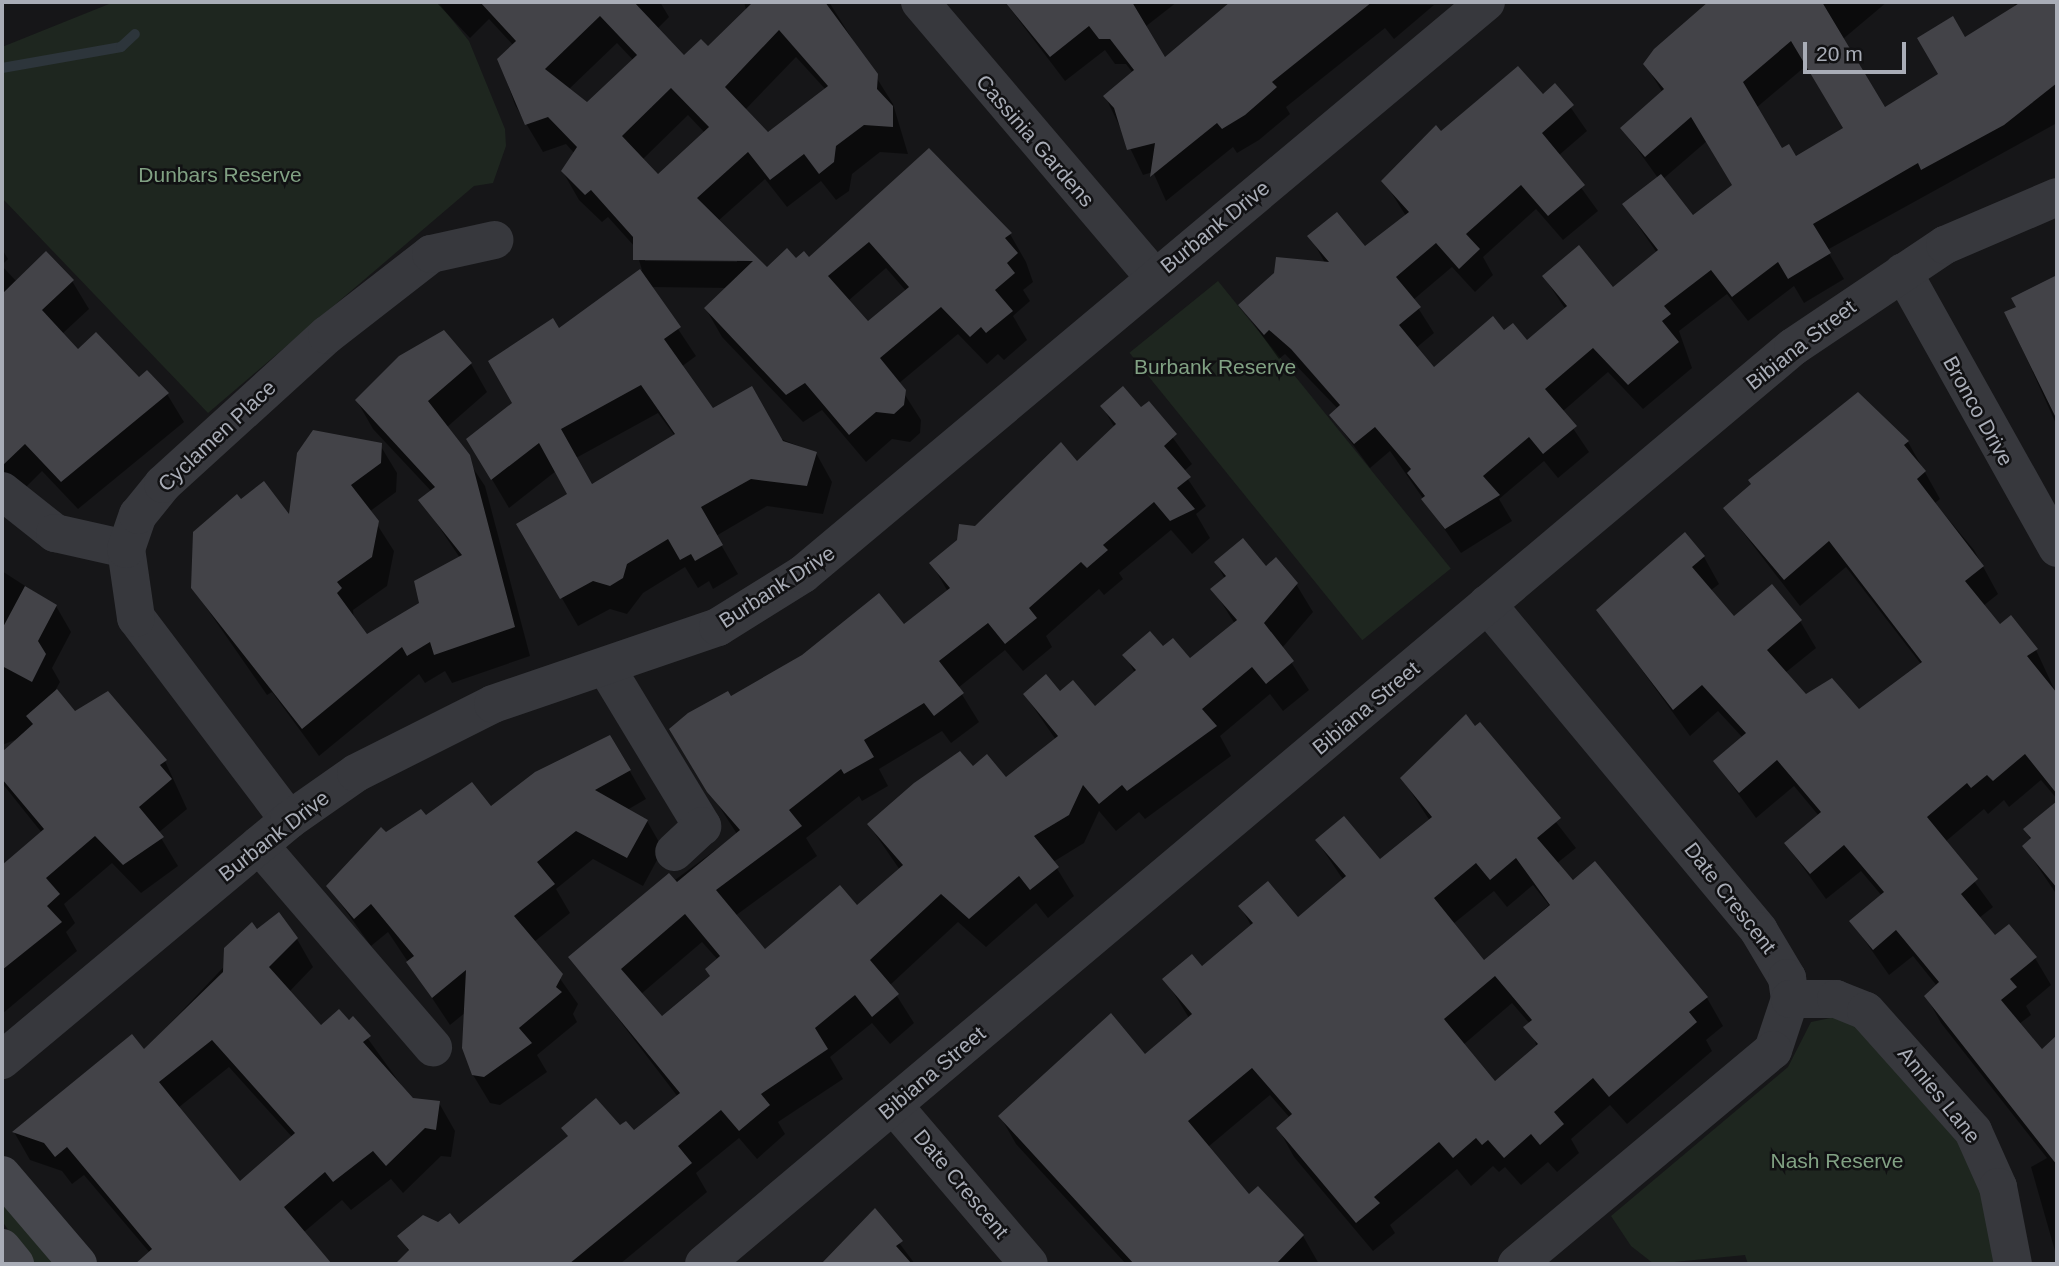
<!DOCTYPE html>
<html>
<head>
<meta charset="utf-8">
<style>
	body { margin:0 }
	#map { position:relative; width:2059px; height:1266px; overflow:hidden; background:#161618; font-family:Arial,sans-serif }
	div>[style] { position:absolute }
	.green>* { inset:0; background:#1e261f; transform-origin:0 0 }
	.shadow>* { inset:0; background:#0007 }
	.stream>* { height:10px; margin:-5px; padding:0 5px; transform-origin:5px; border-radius:5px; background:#2d353b }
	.building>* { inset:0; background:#434348 }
	.street>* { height:38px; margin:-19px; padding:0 19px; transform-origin:19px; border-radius:19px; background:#37383d }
	.secondary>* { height:38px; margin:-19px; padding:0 19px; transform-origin:19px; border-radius:19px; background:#46474d }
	span { translate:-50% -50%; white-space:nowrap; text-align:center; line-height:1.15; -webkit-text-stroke:5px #111113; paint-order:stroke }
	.street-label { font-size:21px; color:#a9adb7 }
	.park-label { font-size:21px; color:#81a183 }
	.frame { position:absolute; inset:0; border:4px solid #a9adb7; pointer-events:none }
	.scale { position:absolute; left:1803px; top:42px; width:103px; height:32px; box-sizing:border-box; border:4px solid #a9adb7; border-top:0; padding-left:9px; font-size:21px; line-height:24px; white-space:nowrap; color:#a9adb7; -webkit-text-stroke:5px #111113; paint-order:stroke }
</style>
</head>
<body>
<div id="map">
	<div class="green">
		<div style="clip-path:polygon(114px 2px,438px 2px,469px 41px,505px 129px,506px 146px,493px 183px,474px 186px,208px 413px,2px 198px,2px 47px)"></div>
		<div style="left:1218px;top:281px;width:370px;height:114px;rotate:51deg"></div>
		<div style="clip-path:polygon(1845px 1015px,1977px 1154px,1996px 1264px,1748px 1264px,1745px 1255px,1654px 1264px,1631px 1246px,1611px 1216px,1788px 1067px,1811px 1022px)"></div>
		<div style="clip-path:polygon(2px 1192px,63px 1264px,32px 1264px,2px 1221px)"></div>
	</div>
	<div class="shadow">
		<div style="clip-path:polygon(evenodd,436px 2px,660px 2px,669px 17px,657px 29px,684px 58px,708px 49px,746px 10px,744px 2px,829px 2px,893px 104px,908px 154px,880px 152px,852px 174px,849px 191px,836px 200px,821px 181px,787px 207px,765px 179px,718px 221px,767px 269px,808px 259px,929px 150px,1010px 234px,1026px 262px,1033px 282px,1023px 290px,1030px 301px,1013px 316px,1027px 340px,1004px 360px,998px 354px,987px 364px,958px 334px,898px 384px,921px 420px,920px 433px,910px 442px,892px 439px,866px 462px,822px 410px,803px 422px,722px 337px,706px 309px,728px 288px,650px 287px,696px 356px,681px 367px,712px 411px,816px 453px,832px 482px,823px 514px,767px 506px,716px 536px,738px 574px,713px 589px,709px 581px,698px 588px,685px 567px,643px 593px,627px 614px,610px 609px,578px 626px,519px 524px,570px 495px,556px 471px,509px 508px,468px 439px,514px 403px,558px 330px,642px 270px,635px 247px,608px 217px,602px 222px,579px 200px,563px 172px,575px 154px,566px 144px,543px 152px,515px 105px,499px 59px,514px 46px,489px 19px,470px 38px,436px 2px,617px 43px,634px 61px,587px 105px,568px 90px,617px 43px,436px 2px,796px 57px,826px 90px,768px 134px,745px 110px,796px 57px,436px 2px,688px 115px,705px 133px,658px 176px,642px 160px,688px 115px,436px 2px,645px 258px,737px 259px,737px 262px,645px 261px,645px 258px,436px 2px,886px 268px,906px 291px,868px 323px,848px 301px,886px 268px,436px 2px,658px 413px,675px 436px,591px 486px,576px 458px,658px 413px)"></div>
		<div style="clip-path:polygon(1005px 2px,1177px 2px,1145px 27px,1165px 59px,1228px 6px,1225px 2px,1434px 5px,1394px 39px,1385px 28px,1286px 107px,1290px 114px,1259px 140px,1237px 153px,1233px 147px,1166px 201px,1153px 172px,1143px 175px,1105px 96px,1133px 73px,1126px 64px,1115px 64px,1105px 50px,1065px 81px)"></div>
		<div style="clip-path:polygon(evenodd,1711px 2px,1887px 2px,1843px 39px,1885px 109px,1940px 74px,1965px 39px,2016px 7px,2013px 2px,2057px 2px,2057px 123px,1827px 250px,1844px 279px,1804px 303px,1794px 286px,1748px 321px,1727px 294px,1679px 331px,1692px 368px,1643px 409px,1608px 372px,1562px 412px,1589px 452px,1558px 478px,1544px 461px,1499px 499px,1512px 521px,1461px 553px,1390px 451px,1370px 468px,1331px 415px,1338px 409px,1285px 354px,1279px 359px,1240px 305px,1325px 263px,1310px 236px,1365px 249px,1406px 216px,1384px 181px,1441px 133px,1542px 97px,1555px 85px,1587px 131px,1558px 156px,1598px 211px,1563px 240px,1536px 209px,1483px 257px,1493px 275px,1475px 292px,1452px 267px,1413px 300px,1434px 333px,1416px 348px,1434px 369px,1504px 332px,1527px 343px,1566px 310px,1544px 277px,1613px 289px,1657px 253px,1624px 205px,1658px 178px,1622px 128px,1663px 93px,1645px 64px,1655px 50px,1711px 2px,1807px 65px,1845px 129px,1796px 158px,1781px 151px,1756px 108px,1807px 65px,1711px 2px,1707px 141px,1734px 186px,1693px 218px,1663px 179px,1707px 141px)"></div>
		<div style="clip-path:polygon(2px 249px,8px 259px,2px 265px)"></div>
		<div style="clip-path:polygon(2px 266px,17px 282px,72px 281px,89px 309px,62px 334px,78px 351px,167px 394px,184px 422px,78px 509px,42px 471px,22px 491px,2px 470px)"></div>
		<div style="clip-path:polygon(2057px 275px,2057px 426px,2006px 313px,2018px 307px,2014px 299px)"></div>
		<div style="clip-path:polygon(471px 364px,487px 392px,446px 428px,485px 486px,530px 656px,452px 683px,445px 671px,425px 683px,419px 674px,319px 756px,272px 692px,267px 695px,192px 587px,241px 501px,290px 518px,380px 445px,397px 473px,396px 492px,369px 512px,394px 551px,387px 586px,353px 610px,354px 620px,366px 636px,421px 604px,460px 558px,421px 500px,432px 492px,373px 429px,357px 401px)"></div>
		<div style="clip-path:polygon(1858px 394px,1908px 442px,1940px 499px,1935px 503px,1974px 550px,1998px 594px,1983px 606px,2000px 626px,2036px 650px,2057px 695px,2057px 799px,2041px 780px,2009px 807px,2004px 800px,1988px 814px,1984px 809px,1945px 842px,1993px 907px,1979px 918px,1995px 937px,2035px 958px,2051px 985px,2026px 1006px,2031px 1015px,2019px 1024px,2042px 1051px,2057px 1038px,2057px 1258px,2031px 1167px,2047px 1158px,1941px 1023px,1926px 996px,1937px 986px,1913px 956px,1889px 975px,1851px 921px,1882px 896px,1861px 871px,1826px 899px,1786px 844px,1819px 816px,1794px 786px,1756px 818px,1715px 762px,1743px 738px,1718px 711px,1690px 736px,1598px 610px,1704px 557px,1719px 584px,1710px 591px,1734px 619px,1800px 621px,1816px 648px,1785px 673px,1806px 696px,1858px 712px,1921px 664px,1846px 567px,1800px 606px,1725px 509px)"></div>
		<div style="clip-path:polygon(evenodd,1148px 404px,1192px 464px,1183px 472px,1206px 506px,1196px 514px,1210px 538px,1192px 554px,1171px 530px,1119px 573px,1123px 579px,1104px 595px,1099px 589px,1046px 636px,1052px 647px,1023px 671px,1005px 650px,958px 688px,979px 722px,951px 743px,942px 731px,879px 769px,888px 786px,862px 801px,859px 796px,806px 838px,817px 856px,735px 916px,765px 951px,856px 907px,900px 870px,869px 825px,972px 769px,1006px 780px,1056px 740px,1025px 695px,1060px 693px,1095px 708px,1135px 673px,1125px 655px,1163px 648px,1190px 660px,1235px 624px,1213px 589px,1225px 579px,1216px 563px,1266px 569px,1296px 584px,1313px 612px,1282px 648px,1309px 690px,1283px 711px,1270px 694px,1220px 736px,1231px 756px,1145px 819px,1139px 812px,1116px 831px,1099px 811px,1084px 843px,1053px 862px,1074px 896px,1048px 918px,1036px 903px,986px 947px,958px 922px,890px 985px,914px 1023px,890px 1044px,872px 1023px,830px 1057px,843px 1079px,778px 1122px,785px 1134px,757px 1159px,739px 1138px,696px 1173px,707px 1192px,620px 1264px,416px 1264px,400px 1236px,438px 1224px,459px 1226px,620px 1128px,634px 1133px,678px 1097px,571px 957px,737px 834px,688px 758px,731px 699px,904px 627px,948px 592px,932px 564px,976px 527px,1077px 464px,1115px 428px,1102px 406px,1141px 409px,1148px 404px,702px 942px,718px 960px,711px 977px,662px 1018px,641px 994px,702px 942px)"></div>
		<div style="clip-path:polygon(2px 571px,56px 606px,71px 632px,52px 668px,60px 682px,55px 691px,75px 714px,165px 761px,187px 809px,158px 833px,178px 866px,141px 893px,112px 863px,64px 904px,75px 923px,66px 932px,77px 951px,2px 1014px,2px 866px,42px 833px,2px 783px,2px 754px,20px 738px,2px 745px)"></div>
		<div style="clip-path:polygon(evenodd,1480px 724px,1576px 848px,1556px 864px,1707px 998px,1723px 1026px,1706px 1040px,1712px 1051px,1627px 1124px,1610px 1105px,1571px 1139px,1579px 1153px,1557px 1172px,1548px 1162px,1521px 1185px,1505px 1167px,1499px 1172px,1493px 1166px,1471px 1186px,1457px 1169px,1390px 1225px,1395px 1233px,1373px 1251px,1294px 1157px,1278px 1128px,1290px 1118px,1270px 1095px,1208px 1147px,1249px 1196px,1303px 1236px,1319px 1264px,1126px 1264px,1016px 1144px,1000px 1116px,1145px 1056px,1189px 1018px,1165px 979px,1202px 969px,1252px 927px,1240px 906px,1298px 920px,1344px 881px,1317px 841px,1380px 861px,1430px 821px,1402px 778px,1480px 724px,1533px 885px,1549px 905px,1484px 962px,1453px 924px,1494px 891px,1507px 907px,1533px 885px,1480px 724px,1512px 1003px,1530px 1024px,1537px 1048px,1495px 1083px,1463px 1045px,1512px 1003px)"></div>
		<div style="clip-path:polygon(610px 737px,646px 799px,627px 810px,647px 821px,663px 849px,643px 886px,593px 859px,556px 889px,570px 913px,534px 942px,578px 1004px,573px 1014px,577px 1022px,537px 1055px,547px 1072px,500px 1105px,490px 1103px,473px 1075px,466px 1012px,450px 1025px,388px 932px,371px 946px,328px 886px,381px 830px,385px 834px,426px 817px,491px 808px)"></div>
		<div style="clip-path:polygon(2057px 803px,2057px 895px,2024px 846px,2031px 840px,2025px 829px)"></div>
		<div style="clip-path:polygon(evenodd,257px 932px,297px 939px,313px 967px,289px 992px,321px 1028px,353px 1018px,412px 1100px,439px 1103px,455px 1131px,451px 1157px,441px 1156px,403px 1193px,391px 1179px,351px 1210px,342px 1200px,304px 1232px,332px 1264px,144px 1264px,150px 1253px,84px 1175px,72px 1184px,62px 1171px,30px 1160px,14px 1132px,143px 1052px,257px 932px,229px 1067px,293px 1138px,240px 1183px,178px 1108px,229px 1067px)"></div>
		<div style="clip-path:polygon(875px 1211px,915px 1264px,823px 1264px)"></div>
	</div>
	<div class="stream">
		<div style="left:2px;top:68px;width:121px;rotate:-10deg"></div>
		<div style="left:121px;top:47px;width:19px;rotate:-43deg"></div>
	</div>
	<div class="building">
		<div style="clip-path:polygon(evenodd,480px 2px,634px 2px,684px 55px,701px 39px,708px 46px,753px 2px,825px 2px,878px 74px,877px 89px,893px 106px,893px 127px,864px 125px,836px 146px,834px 162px,819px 174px,804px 154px,770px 180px,748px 152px,697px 198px,767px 267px,787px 248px,796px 258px,804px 251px,809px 257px,929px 148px,1012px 233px,1005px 238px,1018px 253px,1007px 263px,1015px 273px,995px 290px,1013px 311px,986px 333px,981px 327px,970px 337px,941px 307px,880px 358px,906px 390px,904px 405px,894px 414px,876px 412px,849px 435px,805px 383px,786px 395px,704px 308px,753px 261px,633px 260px,633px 237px,591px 190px,585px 195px,561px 171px,577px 147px,548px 117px,525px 125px,497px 59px,516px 41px,480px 2px,600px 16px,637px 55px,587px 102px,545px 69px,600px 16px,480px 2px,779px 30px,828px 86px,768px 132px,725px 87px,779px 30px,480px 2px,671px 88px,709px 127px,658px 174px,622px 136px,671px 88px,480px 2px,869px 242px,909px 287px,868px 321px,828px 276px,869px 242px)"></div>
		<div style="clip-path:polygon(1005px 2px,1132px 2px,1165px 57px,1230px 2px,1372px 2px,1272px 82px,1277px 87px,1245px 115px,1222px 129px,1217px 123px,1150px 177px,1155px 143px,1127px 150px,1114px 108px,1103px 96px,1134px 70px,1110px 39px,1099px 39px,1089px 26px,1050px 57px)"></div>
		<div style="clip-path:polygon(evenodd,1708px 2px,1822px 2px,1885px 107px,1938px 74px,1917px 38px,1953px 16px,1965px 37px,2021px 2px,2057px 2px,2057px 83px,2004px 125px,1921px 170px,1918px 163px,1813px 224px,1831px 253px,1788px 279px,1778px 262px,1732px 297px,1711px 270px,1664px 306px,1671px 314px,1662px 321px,1679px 342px,1628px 385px,1593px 348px,1545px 389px,1577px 426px,1543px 454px,1529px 437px,1483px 476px,1500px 495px,1445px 529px,1421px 499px,1425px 496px,1407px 473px,1411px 469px,1375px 427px,1354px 444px,1329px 415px,1340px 405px,1291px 349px,1269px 330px,1264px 335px,1238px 305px,1274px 273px,1276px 257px,1329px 262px,1307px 236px,1337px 212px,1365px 246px,1409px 212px,1381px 181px,1436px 125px,1441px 131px,1518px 66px,1543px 94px,1555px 83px,1574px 105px,1542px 133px,1585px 185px,1548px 216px,1521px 185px,1466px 234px,1480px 249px,1459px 269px,1436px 243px,1396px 277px,1421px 307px,1399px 325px,1434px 367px,1493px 316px,1504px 330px,1513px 323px,1527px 340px,1567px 306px,1542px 276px,1579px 245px,1613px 287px,1658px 250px,1622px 204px,1661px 174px,1693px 215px,1732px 185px,1691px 117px,1645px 157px,1620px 128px,1664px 89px,1643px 64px,1654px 49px,1708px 2px,1791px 41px,1843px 128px,1796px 156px,1789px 144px,1782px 148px,1743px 82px,1791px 41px)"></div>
		<div style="clip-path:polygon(46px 251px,74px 280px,42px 310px,78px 349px,96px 332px,139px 377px,147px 370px,169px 393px,61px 482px,25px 444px,2px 466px,2px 294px)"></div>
		<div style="clip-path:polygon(evenodd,640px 269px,681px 327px,664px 339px,713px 408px,752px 386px,783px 441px,817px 452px,807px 486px,751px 479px,701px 507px,723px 545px,695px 561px,691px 554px,680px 560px,668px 539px,627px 564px,623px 578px,610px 586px,593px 581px,560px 599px,516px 524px,567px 494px,539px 443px,491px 480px,466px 439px,512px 403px,488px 361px,553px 318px,559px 328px,640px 269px,641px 385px,675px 434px,592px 484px,561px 429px,641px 385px)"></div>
		<div style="clip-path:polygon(2057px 275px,2057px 420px,2004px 312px,2016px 307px,2011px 298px)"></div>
		<div style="clip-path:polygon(444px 330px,472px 363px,428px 401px,470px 455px,515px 627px,434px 655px,430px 642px,407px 656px,402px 647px,302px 729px,191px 588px,193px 532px,237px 494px,241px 499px,264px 481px,289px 514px,297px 453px,313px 430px,382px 443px,381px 463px,351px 485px,379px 521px,372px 557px,337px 582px,342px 588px,337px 593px,367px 634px,419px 603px,414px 581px,462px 555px,418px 500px,435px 487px,355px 400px,399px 356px)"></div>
		<div style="clip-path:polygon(evenodd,1123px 386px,1141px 407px,1149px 401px,1177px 434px,1164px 446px,1191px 477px,1177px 488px,1195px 509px,1170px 521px,1154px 502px,1103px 545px,1108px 550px,1087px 568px,1081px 562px,1029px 608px,1037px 618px,1005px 644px,988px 623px,939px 661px,964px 693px,934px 716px,924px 703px,864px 740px,874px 757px,844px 774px,841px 769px,789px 810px,802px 826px,716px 890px,765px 949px,840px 885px,857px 905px,903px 865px,867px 824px,914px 783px,960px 751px,973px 766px,987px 754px,1006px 777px,1058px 736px,1023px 694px,1046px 674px,1060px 691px,1073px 680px,1095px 706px,1136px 670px,1122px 655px,1150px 631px,1163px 646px,1173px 638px,1190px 658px,1237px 620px,1210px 589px,1226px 576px,1214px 562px,1243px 538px,1266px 566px,1276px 557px,1298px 583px,1264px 623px,1294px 661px,1266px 684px,1252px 667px,1202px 709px,1217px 726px,1127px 791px,1122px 785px,1099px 804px,1083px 785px,1069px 815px,1034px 836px,1059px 867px,1030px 890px,1019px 876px,969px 919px,941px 894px,870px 960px,899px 994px,872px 1017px,855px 995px,815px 1028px,828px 1049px,761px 1094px,770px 1105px,739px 1131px,721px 1110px,678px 1146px,692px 1163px,569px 1264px,395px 1264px,409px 1250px,397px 1236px,423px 1215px,438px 1222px,450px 1213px,459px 1224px,568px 1136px,561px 1128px,596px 1098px,620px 1125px,626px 1121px,634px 1130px,680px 1093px,568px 957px,669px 873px,677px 882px,740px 830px,707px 792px,669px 729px,688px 713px,728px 691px,731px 696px,802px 655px,879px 593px,904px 624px,950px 588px,929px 563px,957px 540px,959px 524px,975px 526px,1061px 442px,1077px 461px,1116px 424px,1100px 406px,1123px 386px,685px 914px,720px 956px,705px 969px,710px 976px,662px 1016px,621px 969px,685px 914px)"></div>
		<div style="clip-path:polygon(1858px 392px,1909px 441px,1904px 445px,1926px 471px,1917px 479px,1984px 566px,1965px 581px,2000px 624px,2011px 615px,2038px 649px,2027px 656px,2057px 693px,2057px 794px,2025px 754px,1993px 781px,1987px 775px,1971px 788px,1967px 783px,1927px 817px,1978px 879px,1961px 894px,1995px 935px,2009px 924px,2037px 957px,2010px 979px,2017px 987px,2001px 1000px,2042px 1049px,2057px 1035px,2057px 1165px,1924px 996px,1939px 982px,1896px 930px,1873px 950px,1849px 921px,1884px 892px,1844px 845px,1810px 874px,1784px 843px,1821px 812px,1777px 760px,1739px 793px,1713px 761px,1746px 733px,1702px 685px,1673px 710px,1596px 610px,1685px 532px,1705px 556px,1692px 567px,1734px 616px,1772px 584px,1802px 620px,1767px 650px,1806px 694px,1832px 678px,1859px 709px,1922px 662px,1829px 541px,1784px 580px,1723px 508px,1751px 484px,1748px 480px)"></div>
		<div style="clip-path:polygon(25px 586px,57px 605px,38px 641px,46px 654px,32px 682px,2px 666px,2px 629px)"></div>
		<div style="clip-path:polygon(57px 689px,75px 711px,108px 691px,167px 760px,160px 765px,172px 779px,139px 807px,164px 837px,123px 865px,95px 836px,46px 878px,60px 894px,47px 906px,62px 922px,2px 970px,2px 865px,44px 829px,2px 779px,2px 752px,33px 724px,26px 716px)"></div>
		<div style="clip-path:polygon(evenodd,1466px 714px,1475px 726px,1480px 722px,1561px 818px,1537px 838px,1573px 880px,1595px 861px,1708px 997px,1689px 1012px,1697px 1022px,1609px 1097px,1593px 1078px,1554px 1112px,1564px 1124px,1540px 1145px,1531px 1134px,1504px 1158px,1488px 1140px,1482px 1145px,1476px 1138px,1453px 1158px,1439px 1142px,1374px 1197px,1380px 1203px,1356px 1223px,1276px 1128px,1292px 1114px,1252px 1068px,1188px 1121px,1249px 1194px,1258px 1186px,1304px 1235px,1276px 1264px,1134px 1264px,998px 1116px,1111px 1013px,1145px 1054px,1192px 1014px,1162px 979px,1192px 954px,1202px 966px,1253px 923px,1238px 906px,1268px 881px,1298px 917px,1346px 876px,1315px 840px,1344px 816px,1380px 859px,1432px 817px,1400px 778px,1466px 714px,1516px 858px,1550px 905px,1484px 960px,1434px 898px,1476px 863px,1490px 880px,1516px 858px,1466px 714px,1495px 976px,1532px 1020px,1523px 1027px,1538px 1044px,1495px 1081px,1444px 1019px,1495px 976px)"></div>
		<div style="clip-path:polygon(610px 735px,631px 770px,595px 790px,648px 820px,627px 858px,576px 831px,537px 862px,555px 884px,514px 916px,563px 974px,556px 987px,562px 992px,519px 1028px,532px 1043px,484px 1077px,472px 1075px,462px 1048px,466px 970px,432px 998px,406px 962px,414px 956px,371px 904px,354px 919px,326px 886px,381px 827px,386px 832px,421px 809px,426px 815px,472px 782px,491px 806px,535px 772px)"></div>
		<div style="clip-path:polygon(2057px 801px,2057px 888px,2022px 846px,2031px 838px,2023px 829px)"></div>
		<div style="clip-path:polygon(evenodd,279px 912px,298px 938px,269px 967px,321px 1025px,339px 1009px,349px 1020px,353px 1016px,371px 1036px,363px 1042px,413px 1098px,440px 1101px,436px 1130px,425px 1128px,386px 1166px,373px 1151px,333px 1182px,325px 1172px,284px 1207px,332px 1264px,135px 1264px,152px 1249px,67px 1147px,55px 1157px,44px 1143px,12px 1132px,132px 1034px,144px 1049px,223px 972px,224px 948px,252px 922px,257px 929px,279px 912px,212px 1040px,295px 1133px,240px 1181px,159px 1082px,212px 1040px)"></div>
		<div style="clip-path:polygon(875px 1208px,903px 1241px,896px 1246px,912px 1264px,821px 1264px)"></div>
	</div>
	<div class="street">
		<div style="left:920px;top:2px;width:361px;rotate:49.6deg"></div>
		<div style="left:1903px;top:272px;width:316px;rotate:60.8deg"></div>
		<div style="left:2px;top:491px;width:68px;rotate:38.4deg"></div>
		<div style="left:55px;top:533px;width:73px;rotate:12.7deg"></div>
		<div style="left:1487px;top:604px;width:425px;rotate:50.2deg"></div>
		<div style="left:1759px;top:931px;width:55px;rotate:59.2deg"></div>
		<div style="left:1787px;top:978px;width:21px;rotate:82deg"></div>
		<div style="left:1790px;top:999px;width:54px;rotate:108.4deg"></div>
		<div style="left:1773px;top:1050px;width:334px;rotate:140.1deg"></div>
		<div style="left:607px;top:669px;width:184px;rotate:58.8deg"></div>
		<div style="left:702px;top:826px;width:38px;rotate:137deg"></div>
		<div style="left:289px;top:820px;width:253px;rotate:-127.1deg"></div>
		<div style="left:136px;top:618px;width:70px;rotate:-98.2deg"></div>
		<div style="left:126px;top:549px;width:36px;rotate:-71deg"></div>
		<div style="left:138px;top:515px;width:40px;rotate:-51deg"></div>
		<div style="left:163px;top:484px;width:222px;rotate:-42.3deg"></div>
		<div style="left:327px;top:335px;width:132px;rotate:-37.9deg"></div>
		<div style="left:431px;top:254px;width:65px;rotate:-12.5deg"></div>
		<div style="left:259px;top:845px;width:267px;rotate:49.3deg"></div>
		<div style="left:1790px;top:999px;width:46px"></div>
		<div style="left:1836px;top:999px;width:32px;rotate:22deg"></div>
		<div style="left:1866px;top:1011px;width:161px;rotate:48.3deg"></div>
		<div style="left:1973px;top:1131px;width:61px;rotate:65.9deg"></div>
		<div style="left:1998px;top:1187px;width:78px;rotate:79deg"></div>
		<div style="left:2px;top:1060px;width:374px;rotate:-39.9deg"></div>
		<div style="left:289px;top:820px;width:82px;rotate:-35deg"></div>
		<div style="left:356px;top:773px;width:153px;rotate:-26.7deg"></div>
		<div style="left:493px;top:704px;width:238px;rotate:-18.9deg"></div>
		<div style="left:718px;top:627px;width:100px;rotate:-31.9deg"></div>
		<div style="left:803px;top:574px;width:891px;rotate:-39.95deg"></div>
		<div style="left:893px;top:1105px;width:209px;rotate:49.5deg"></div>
		<div style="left:704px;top:1264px;width:1424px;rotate:-40.1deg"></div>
		<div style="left:1793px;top:347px;width:183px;rotate:-33.9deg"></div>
		<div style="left:1945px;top:245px;width:122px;rotate:-23.2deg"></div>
	</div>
	<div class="secondary">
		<div style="left:2px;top:1175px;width:117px;rotate:49.5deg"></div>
		<div style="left:2px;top:1248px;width:21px;rotate:51deg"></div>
	</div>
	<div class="street-label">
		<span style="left:1035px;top:141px;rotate:49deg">Cassinia Gardens</span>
		<span style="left:1215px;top:227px;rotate:-39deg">Burbank Drive</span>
		<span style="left:1801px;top:345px;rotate:-38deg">Bibiana Street</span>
		<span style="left:1978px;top:411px;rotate:61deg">Bronco Drive</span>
		<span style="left:217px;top:436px;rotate:-43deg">Cyclamen Place</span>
		<span style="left:777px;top:587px;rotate:-33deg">Burbank Drive</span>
		<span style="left:1366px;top:708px;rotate:-40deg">Bibiana Street</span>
		<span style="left:274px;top:836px;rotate:-38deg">Burbank Drive</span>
		<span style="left:1730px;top:898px;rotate:52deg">Date Crescent</span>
		<span style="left:932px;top:1073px;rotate:-40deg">Bibiana Street</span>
		<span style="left:1939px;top:1095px;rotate:51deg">Annies Lane</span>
		<span style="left:961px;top:1184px;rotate:50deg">Date Crescent</span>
	</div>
	<div class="park-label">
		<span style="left:220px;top:175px">Dunbars Reserve</span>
		<span style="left:1215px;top:367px">Burbank Reserve</span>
		<span style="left:1837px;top:1161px">Nash Reserve</span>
	</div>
	<div class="frame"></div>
	<div class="scale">20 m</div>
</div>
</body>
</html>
